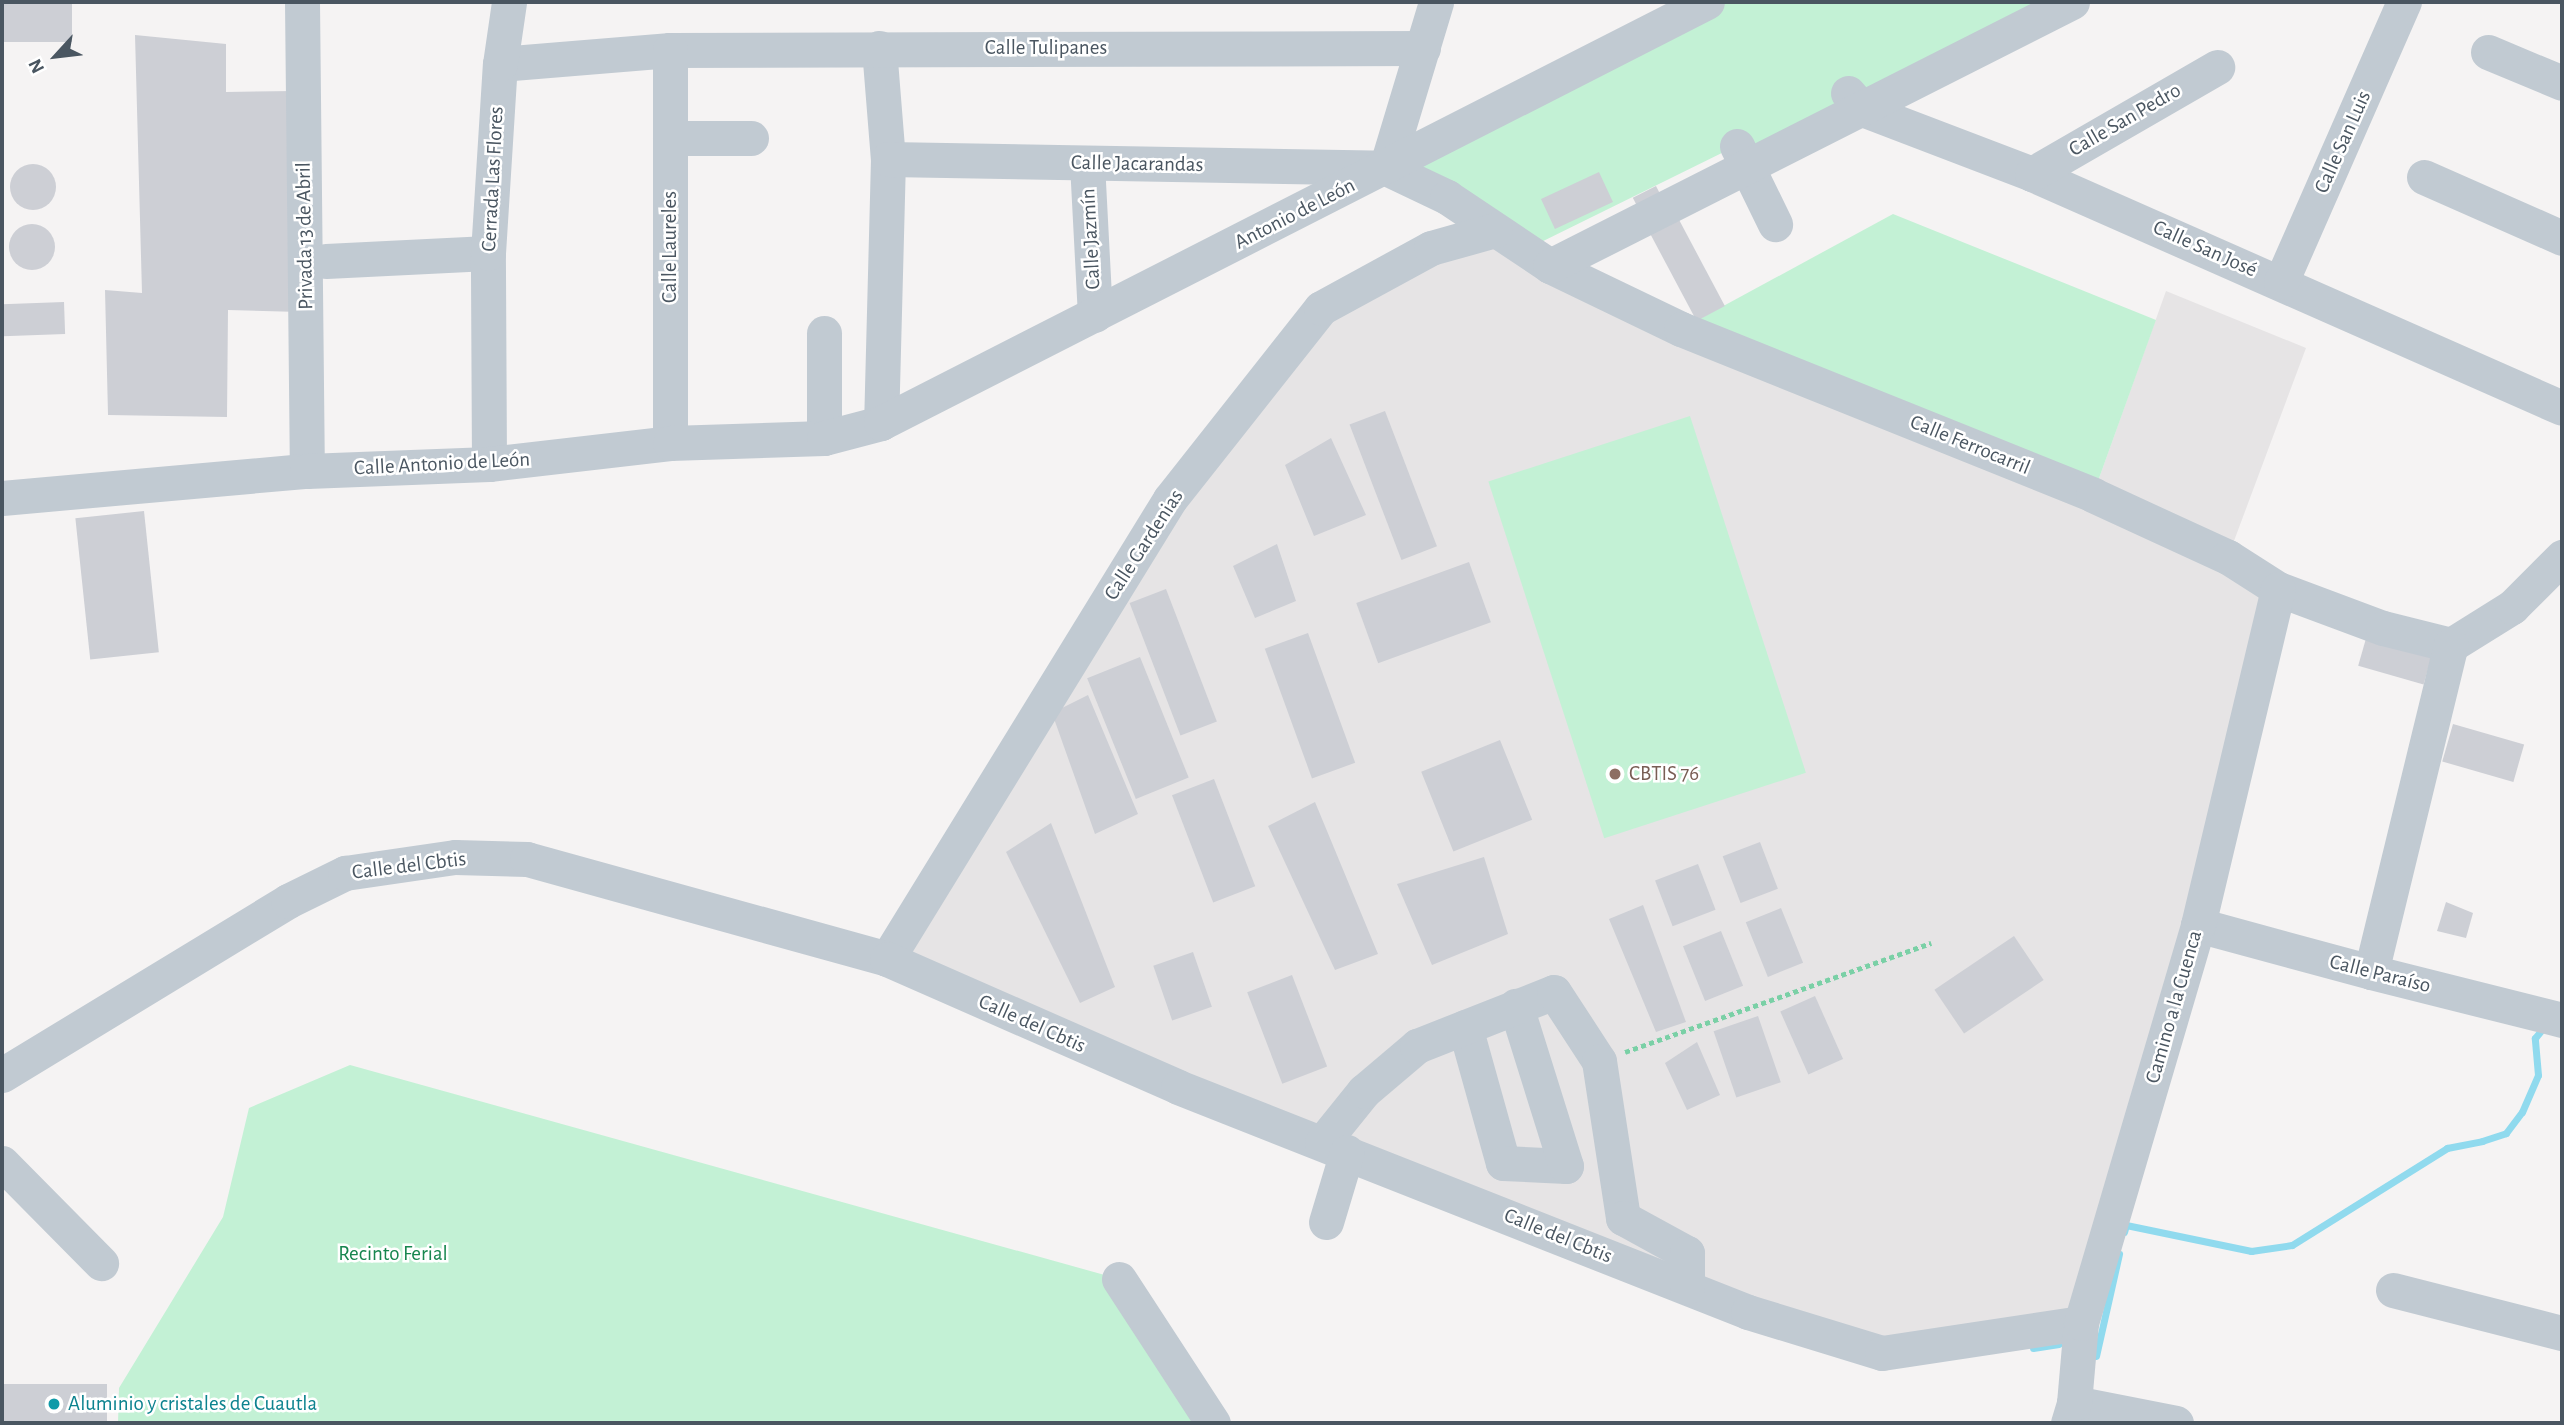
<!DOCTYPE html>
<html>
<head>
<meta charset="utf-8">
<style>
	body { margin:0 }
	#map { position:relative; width:2564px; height:1425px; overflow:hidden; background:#f5f3f3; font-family:"Alegreya Sans",sans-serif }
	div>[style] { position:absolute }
	.education>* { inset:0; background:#e6e4e5 }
	.green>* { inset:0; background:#c3f1d5; transform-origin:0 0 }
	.stream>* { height:7px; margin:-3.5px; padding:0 3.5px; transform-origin:3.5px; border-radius:3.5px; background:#90daee }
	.building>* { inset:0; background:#cdcfd5; transform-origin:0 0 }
	.round { border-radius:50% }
	.path>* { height:4.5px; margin-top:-2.25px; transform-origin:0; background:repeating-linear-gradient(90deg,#7ad0a6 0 5px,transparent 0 8.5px) }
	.minor>* { height:35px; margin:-17.5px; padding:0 17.5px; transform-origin:17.5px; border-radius:17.5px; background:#c1cad2 }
	.dots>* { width:19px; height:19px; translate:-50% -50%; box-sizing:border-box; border:4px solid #fff; border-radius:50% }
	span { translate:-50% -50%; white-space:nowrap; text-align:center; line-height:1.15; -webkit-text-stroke:5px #fff; paint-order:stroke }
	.street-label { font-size:21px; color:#4a5661 }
	.education-label { font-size:21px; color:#785e54 }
	.left { translate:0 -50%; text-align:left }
	.park-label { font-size:21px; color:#17864f }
	.culture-label { font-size:21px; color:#0d838f }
	.frame { position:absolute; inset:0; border:4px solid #4a5661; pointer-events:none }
	.north { position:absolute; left:21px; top:21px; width:70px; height:70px; -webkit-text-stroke:5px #fff; paint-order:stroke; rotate:243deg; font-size:19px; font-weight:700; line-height:28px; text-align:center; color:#4a5661 }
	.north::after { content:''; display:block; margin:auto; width:24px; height:32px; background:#4a5661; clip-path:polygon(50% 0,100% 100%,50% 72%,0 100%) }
</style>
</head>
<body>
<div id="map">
	<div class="education">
		<div style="clip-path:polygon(1502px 232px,2093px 495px,2166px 291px,2306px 348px,2228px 557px,2278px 589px,2081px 1323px,1882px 1353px,887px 959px,1151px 531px,1321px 308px)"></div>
	</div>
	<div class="green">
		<div style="clip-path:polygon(1707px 2px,2072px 2px,1747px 166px,1736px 146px,1525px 250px,1386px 168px)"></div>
		<div style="clip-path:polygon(1893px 214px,2156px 320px,2093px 495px,1681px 329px)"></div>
		<div style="left:1690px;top:416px;width:375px;height:212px;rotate:72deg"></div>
		<div style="clip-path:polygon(350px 1065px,1119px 1279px,1213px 1423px,118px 1423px,119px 1388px,223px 1217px,249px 1108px)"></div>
	</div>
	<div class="stream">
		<div style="left:2124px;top:1232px;width:7px;rotate:-74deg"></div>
		<div style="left:2126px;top:1225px;width:128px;rotate:11.7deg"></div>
		<div style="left:2251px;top:1251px;width:41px;rotate:-8.3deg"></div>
		<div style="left:2292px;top:1245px;width:183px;rotate:-32deg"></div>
		<div style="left:2447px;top:1148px;width:36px;rotate:-11deg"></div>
		<div style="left:2482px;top:1141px;width:25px;rotate:-18deg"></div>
		<div style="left:2506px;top:1133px;width:26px;rotate:-53deg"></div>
		<div style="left:2522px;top:1112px;width:40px;rotate:-66.6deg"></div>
		<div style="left:2538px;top:1075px;width:37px;rotate:-95deg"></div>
		<div style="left:2535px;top:1038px;width:14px;rotate:-51deg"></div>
		<div style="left:2033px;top:1348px;width:26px;rotate:-9deg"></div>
		<div style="left:2096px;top:1356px;width:105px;rotate:-77.3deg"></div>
	</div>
	<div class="building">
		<div style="left:2px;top:2px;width:70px;height:40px"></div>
		<div style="clip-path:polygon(135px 35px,226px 44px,226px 92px,295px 91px,300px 312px,228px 310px,227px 417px,108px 415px,105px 290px,142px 293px)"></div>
		<div class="round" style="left:10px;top:164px;width:46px;height:46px"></div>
		<div style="left:1599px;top:172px;width:33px;height:64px;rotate:65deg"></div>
		<div style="left:1656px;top:186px;width:22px;height:26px;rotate:63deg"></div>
		<div style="left:1677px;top:216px;width:102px;height:32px;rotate:62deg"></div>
		<div class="round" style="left:9px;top:224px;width:46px;height:46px"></div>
		<div style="left:64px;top:302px;width:32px;height:62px;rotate:88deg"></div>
		<div style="left:1385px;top:411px;width:145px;height:38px;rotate:69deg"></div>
		<div style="clip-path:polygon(1331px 438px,1366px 515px,1314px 536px,1285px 465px)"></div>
		<div style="left:144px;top:511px;width:142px;height:69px;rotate:84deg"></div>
		<div style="clip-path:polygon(1277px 544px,1296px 601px,1255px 618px,1233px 566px)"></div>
		<div style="left:1469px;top:562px;width:64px;height:120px;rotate:70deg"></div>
		<div style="left:1166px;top:589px;width:142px;height:39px;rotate:69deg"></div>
		<div style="left:1308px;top:633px;width:138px;height:46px;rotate:70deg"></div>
		<div style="left:2367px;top:635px;width:68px;height:32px;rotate:16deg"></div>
		<div style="left:1140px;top:657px;width:130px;height:57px;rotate:68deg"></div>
		<div style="clip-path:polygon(1088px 695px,1138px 814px,1095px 834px,1052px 713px)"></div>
		<div style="left:2453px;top:724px;width:74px;height:39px;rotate:16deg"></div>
		<div style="left:1500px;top:740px;width:86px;height:85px;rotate:68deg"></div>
		<div style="left:1214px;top:779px;width:115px;height:45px;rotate:69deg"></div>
		<div style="clip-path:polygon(1315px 802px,1378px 954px,1335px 970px,1268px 826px)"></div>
		<div style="clip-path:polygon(1051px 823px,1115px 987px,1080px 1003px,1006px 852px)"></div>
		<div style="left:1760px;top:842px;width:50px;height:40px;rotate:69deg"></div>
		<div style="clip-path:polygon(1484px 857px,1508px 934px,1432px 965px,1397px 884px)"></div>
		<div style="left:1698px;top:864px;width:49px;height:46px;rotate:69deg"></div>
		<div style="clip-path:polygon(2446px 902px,2473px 913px,2466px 938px,2437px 931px)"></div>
		<div style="clip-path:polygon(1643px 905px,1686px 1022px,1656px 1032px,1609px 919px)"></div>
		<div style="left:1781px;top:908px;width:59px;height:38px;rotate:68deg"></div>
		<div style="left:1721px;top:931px;width:59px;height:41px;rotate:68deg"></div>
		<div style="left:2014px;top:936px;width:53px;height:96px;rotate:56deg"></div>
		<div style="left:1193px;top:952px;width:58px;height:42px;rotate:71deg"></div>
		<div style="left:1292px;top:975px;width:98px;height:48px;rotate:69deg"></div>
		<div style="left:1815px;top:996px;width:69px;height:38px;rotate:66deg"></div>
		<div style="left:1758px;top:1016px;width:70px;height:47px;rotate:71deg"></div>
		<div style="clip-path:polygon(1697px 1042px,1720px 1095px,1687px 1110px,1665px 1063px)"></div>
		<div style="left:2px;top:1384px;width:105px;height:39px"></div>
	</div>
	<div class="path">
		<div style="left:1625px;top:1052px;width:325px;rotate:-19.6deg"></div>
	</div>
	<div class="minor">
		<div style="left:302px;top:2px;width:469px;rotate:89.4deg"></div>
		<div style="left:879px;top:48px;width:111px;rotate:85.4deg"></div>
		<div style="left:888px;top:159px;width:264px;rotate:91.5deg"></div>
		<div style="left:2488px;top:52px;width:80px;rotate:22.7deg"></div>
		<div style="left:500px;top:64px;width:171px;rotate:-4.7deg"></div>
		<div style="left:670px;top:50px;width:753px;rotate:-0.15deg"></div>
		<div style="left:1848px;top:93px;width:21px;rotate:49deg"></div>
		<div style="left:1862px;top:109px;width:182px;rotate:20.9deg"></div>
		<div style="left:2032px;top:174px;width:579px;rotate:23.82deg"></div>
		<div style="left:670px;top:138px;width:81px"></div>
		<div style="left:1737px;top:146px;width:87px;rotate:64deg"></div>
		<div style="left:888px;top:159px;width:498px;rotate:1deg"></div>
		<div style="left:1386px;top:168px;width:68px;rotate:25.4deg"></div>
		<div style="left:1447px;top:197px;width:124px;rotate:33.8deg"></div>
		<div style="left:1550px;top:266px;width:145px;rotate:25.7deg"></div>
		<div style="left:1681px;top:329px;width:444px;rotate:21.9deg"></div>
		<div style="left:2093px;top:495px;width:149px;rotate:24.7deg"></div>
		<div style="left:2228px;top:557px;width:59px;rotate:32.6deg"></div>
		<div style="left:2278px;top:589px;width:112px;rotate:20.4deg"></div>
		<div style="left:2383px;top:628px;width:70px;rotate:14deg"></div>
		<div style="left:1087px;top:163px;width:152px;rotate:87deg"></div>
		<div style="left:1386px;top:168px;width:173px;rotate:-73.2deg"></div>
		<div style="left:2032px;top:174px;width:214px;rotate:-30deg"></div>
		<div style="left:2424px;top:177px;width:151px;rotate:23.8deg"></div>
		<div style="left:326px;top:261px;width:162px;rotate:-2.8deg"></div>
		<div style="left:1550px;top:266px;width:585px;rotate:-26.83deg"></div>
		<div style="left:2281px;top:282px;width:306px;rotate:-66.3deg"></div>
		<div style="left:824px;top:438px;width:105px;rotate:-90deg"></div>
		<div style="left:670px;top:443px;width:393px;rotate:-90deg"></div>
		<div style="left:489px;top:464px;width:211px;rotate:-90.3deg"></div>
		<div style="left:488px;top:253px;width:189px;rotate:-86.4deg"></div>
		<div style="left:500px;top:64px;width:63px;rotate:-81.7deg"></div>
		<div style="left:2px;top:498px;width:306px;rotate:-5.1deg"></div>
		<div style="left:307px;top:471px;width:182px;rotate:-2.2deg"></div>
		<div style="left:489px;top:464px;width:182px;rotate:-6.6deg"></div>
		<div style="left:670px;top:443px;width:154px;rotate:-1.9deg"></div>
		<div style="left:824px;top:438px;width:59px;rotate:-14.7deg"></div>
		<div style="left:881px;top:423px;width:927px;rotate:-27.01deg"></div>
		<div style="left:2451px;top:645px;width:72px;rotate:-31.9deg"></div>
		<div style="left:2512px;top:607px;width:71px;rotate:-45deg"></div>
		<div style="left:2198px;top:925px;width:179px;rotate:15.2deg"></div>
		<div style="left:2371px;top:972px;width:197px;rotate:14.1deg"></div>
		<div style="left:887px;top:959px;width:540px;rotate:-58.4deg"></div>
		<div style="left:1170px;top:499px;width:243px;rotate:-51.7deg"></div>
		<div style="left:1321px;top:308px;width:125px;rotate:-28.6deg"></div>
		<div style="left:1431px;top:248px;width:66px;rotate:-15.7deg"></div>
		<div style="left:2371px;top:972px;width:337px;rotate:-76.3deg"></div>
		<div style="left:1465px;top:1027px;width:141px;rotate:74.4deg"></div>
		<div style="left:1503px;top:1163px;width:63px;rotate:2.7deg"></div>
		<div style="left:1566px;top:1166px;width:168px;rotate:-107.4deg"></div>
		<div style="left:2px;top:1075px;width:335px;rotate:-31.3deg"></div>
		<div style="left:288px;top:901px;width:64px;rotate:-26.2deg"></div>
		<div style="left:345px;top:873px;width:111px;rotate:-8.3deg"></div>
		<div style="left:455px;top:857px;width:72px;rotate:1.6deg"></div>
		<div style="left:527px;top:859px;width:374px;rotate:15.5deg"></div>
		<div style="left:887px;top:959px;width:318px;rotate:23.7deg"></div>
		<div style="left:1178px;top:1087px;width:613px;rotate:21.54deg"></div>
		<div style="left:1748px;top:1312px;width:140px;rotate:17deg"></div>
		<div style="left:1882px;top:1353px;width:201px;rotate:-8.6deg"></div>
		<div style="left:1322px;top:1143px;width:67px;rotate:-51.1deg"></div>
		<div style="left:1364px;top:1091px;width:70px;rotate:-40.3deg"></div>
		<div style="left:1417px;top:1046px;width:147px;rotate:-21.5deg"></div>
		<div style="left:1554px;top:992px;width:82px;rotate:56.9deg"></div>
		<div style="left:1599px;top:1061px;width:159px;rotate:81.3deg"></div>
		<div style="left:1623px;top:1218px;width:73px;rotate:28.7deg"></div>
		<div style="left:1687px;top:1253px;width:34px;rotate:90deg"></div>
		<div style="left:2px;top:1163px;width:141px;rotate:45.3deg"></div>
		<div style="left:1326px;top:1222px;width:73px;rotate:-73.3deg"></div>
		<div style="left:1119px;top:1279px;width:172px;rotate:56.9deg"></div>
		<div style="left:2393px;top:1290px;width:174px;rotate:14.3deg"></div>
		<div style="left:2074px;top:1403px;width:104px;rotate:11.1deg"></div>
		<div style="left:2068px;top:1423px;width:21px;rotate:-73deg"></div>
		<div style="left:2074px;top:1403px;width:80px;rotate:-85deg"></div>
		<div style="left:2081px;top:1323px;width:415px;rotate:-73.6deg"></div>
		<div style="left:2198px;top:925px;width:345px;rotate:-76.6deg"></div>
	</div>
	<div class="dots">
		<div style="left:1615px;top:774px;background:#8d6e63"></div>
		<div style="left:54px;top:1404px;background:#0f9aa8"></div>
	</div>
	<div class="street-label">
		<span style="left:1046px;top:48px">Calle Tulipanes</span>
		<span style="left:2125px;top:120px;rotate:-30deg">Calle San Pedro</span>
		<span style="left:2343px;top:142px;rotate:-66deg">Calle San Luis</span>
		<span style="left:1137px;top:164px;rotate:1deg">Calle Jacarandas</span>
		<span style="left:493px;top:179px;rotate:-87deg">Cerrada Las Flores</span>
		<span style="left:1295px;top:214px;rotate:-27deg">Antonio de León</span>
		<span style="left:305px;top:236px;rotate:-91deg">Privada 13 de Abril</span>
		<span style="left:1091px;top:239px;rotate:-93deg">Calle Jazmín</span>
		<span style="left:670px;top:247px;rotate:-90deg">Calle Laureles</span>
		<span style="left:2205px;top:249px;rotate:24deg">Calle San José</span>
		<span style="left:1970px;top:445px;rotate:22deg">Calle Ferrocarril</span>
		<span style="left:442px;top:464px;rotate:-3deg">Calle Antonio de León</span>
		<span style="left:1144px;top:545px;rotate:-57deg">Calle Gardenias</span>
		<span style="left:409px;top:866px;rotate:-7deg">Calle del Cbtis</span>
		<span style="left:2380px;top:974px;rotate:14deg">Calle Paraíso</span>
		<span style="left:2174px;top:1007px;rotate:-74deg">Camino a la Cuenca</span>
		<span style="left:1032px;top:1024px;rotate:24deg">Calle del Cbtis</span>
		<span style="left:1558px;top:1236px;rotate:22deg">Calle del Cbtis</span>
	</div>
	<div class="education-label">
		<span class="left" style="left:1629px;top:774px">CBTIS 76</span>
	</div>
	<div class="park-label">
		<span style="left:393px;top:1254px">Recinto Ferial</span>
	</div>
	<div class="culture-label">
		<span class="left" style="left:68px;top:1404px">Aluminio y cristales de Cuautla</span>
	</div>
	<div class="frame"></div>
	<div class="north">N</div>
</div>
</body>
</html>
